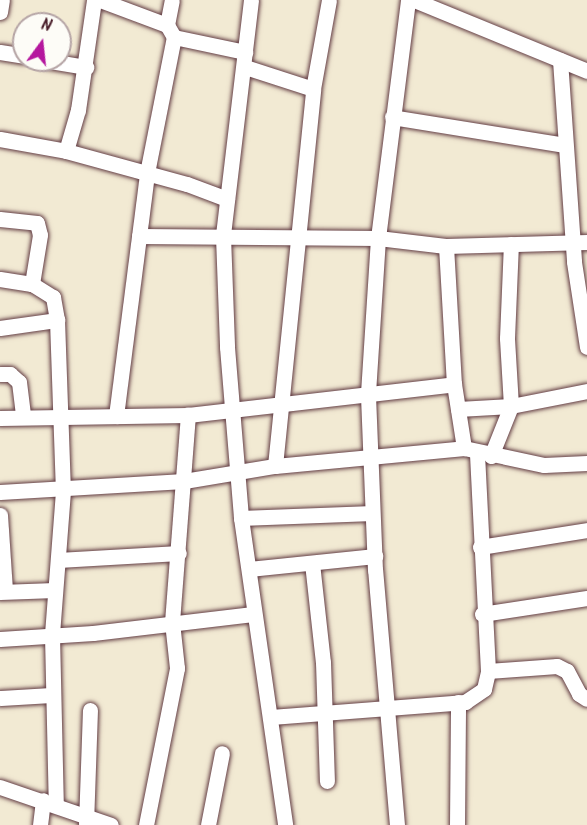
<!DOCTYPE html>
<html>
<head>
<meta charset="utf-8">
<style>
	body { margin:0 }
	#map { position:relative; width:587px; height:825px; overflow:hidden; background:#f2ead3; font-family:Kalam,sans-serif }
	div>[style] { position:absolute }
	.roads { filter:drop-shadow(0 0 2px #633d44) drop-shadow(0 0 2px #633d44) }
	.minor>* { height:15px; margin:-7.5px; padding:0 7.5px; transform-origin:7.5px; border-radius:7.5px; background:#fff }
	span { translate:-50% -50%; white-space:nowrap; text-align:center; line-height:1.15; -webkit-text-stroke:4.5px #fdfcf7; paint-order:stroke }
	.north { position:absolute; left:12px; top:12px; width:60px; height:60px; box-sizing:border-box; background:#fdfcf7; border:2px solid #b5a4a5; border-radius:50%; rotate:15deg; font-size:16px; font-weight:700; line-height:24px; text-align:center; color:#4a1f2b }
	.north::after { content:''; display:block; margin:auto; width:21px; height:27px; background:#b5179e; clip-path:polygon(50% 0,100% 100%,50% 72%,0 100%) }
</style>
</head>
<body>
<div id="map">
	<div class="roads">
		<div class="minor">
			<div style="left:100px;top:0;width:72px;rotate:20.5deg"></div>
			<div style="left:167px;top:25px;width:14px;rotate:60deg"></div>
			<div style="left:174px;top:37px;width:73px;rotate:11.9deg"></div>
			<div style="left:251px;top:0;width:238px;rotate:96.8deg"></div>
			<div style="left:223px;top:236px;width:111px;rotate:87.9deg"></div>
			<div style="left:227px;top:347px;width:172px;rotate:85.3deg"></div>
			<div style="left:241px;top:518px;width:310px;rotate:81.8deg"></div>
			<div style="left:414px;top:0;width:187px;rotate:22.3deg"></div>
			<div style="left:0;top:12px;width:12px;rotate:-81deg"></div>
			<div style="left:167px;top:25px;width:25px;rotate:-79deg"></div>
			<div style="left:0;top:52px;width:24px;rotate:9deg"></div>
			<div style="left:44px;top:60px;width:43px;rotate:9.5deg"></div>
			<div style="left:560px;top:60px;width:202px;rotate:86deg"></div>
			<div style="left:574px;top:262px;width:86px;rotate:81.3deg"></div>
			<div style="left:245px;top:67px;width:71px;rotate:17.9deg"></div>
			<div style="left:392px;top:117px;width:174px;rotate:9.2deg"></div>
			<div style="left:0;top:139px;width:67px;rotate:10.3deg"></div>
			<div style="left:66px;top:151px;width:125px;rotate:15.3deg"></div>
			<div style="left:187px;top:184px;width:43px;rotate:20.6deg"></div>
			<div style="left:66px;top:151px;width:43px;rotate:-73.7deg"></div>
			<div style="left:78px;top:110px;width:111px;rotate:-81.7deg"></div>
			<div style="left:0;top:219px;width:37px;rotate:6deg"></div>
			<div style="left:37px;top:223px;width:12px;rotate:76deg"></div>
			<div style="left:40px;top:235px;width:50px;rotate:99.3deg"></div>
			<div style="left:139px;top:236px;width:239px;rotate:0.5deg"></div>
			<div style="left:378px;top:238px;width:68px;rotate:6.7deg"></div>
			<div style="left:446px;top:246px;width:141px;rotate:-1.6deg"></div>
			<div style="left:446px;top:246px;width:138px;rotate:86.7deg"></div>
			<div style="left:454px;top:384px;width:65px;rotate:81.1deg"></div>
			<div style="left:0;top:279px;width:32px;rotate:9deg"></div>
			<div style="left:32px;top:284px;width:25px;rotate:32deg"></div>
			<div style="left:53px;top:297px;width:23px;rotate:80deg"></div>
			<div style="left:57px;top:320px;width:171px;rotate:88deg"></div>
			<div style="left:63px;top:491px;width:144px;rotate:94.4deg"></div>
			<div style="left:52px;top:635px;width:170px;rotate:88.7deg"></div>
			<div style="left:0;top:328px;width:58px;rotate:-8deg"></div>
			<div style="left:0;top:374px;width:10px"></div>
			<div style="left:10px;top:374px;width:12px;rotate:42deg"></div>
			<div style="left:19px;top:382px;width:35px;rotate:83deg"></div>
			<div style="left:458px;top:409px;width:53px;rotate:-3.2deg"></div>
			<div style="left:511px;top:406px;width:77px;rotate:-11.2deg"></div>
			<div style="left:116px;top:416px;width:245px;rotate:-82.7deg"></div>
			<div style="left:147px;top:173px;width:139px;rotate:-78.8deg"></div>
			<div style="left:0;top:418px;width:188px;rotate:-0.9deg"></div>
			<div style="left:188px;top:415px;width:268px;rotate:-6.6deg"></div>
			<div style="left:491px;top:456px;width:54px;rotate:-68.2deg"></div>
			<div style="left:511px;top:406px;width:68px;rotate:-93.4deg"></div>
			<div style="left:507px;top:338px;width:94px;rotate:-87.6deg"></div>
			<div style="left:275px;top:466px;width:379px;rotate:-84.2deg"></div>
			<div style="left:313px;top:89px;width:90px;rotate:-79.8deg"></div>
			<div style="left:0;top:492px;width:184px;rotate:-3.4deg"></div>
			<div style="left:184px;top:481px;width:92px;rotate:-9.4deg"></div>
			<div style="left:275px;top:466px;width:190px;rotate:-5.4deg"></div>
			<div style="left:464px;top:448px;width:82px;rotate:12deg"></div>
			<div style="left:544px;top:465px;width:43px;rotate:-2.7deg"></div>
			<div style="left:0;top:515px;width:76px;rotate:86.2deg"></div>
			<div style="left:241px;top:518px;width:131px;rotate:-2.2deg"></div>
			<div style="left:480px;top:547px;width:108px;rotate:-9deg"></div>
			<div style="left:58px;top:560px;width:121px;rotate:-3.3deg"></div>
			<div style="left:312px;top:563px;width:100px;rotate:83.7deg"></div>
			<div style="left:323px;top:662px;width:119px;rotate:88.1deg"></div>
			<div style="left:249px;top:569px;width:127px;rotate:-5.9deg"></div>
			<div style="left:0;top:592px;width:55px;rotate:-2.1deg"></div>
			<div style="left:482px;top:614px;width:106px;rotate:-8.7deg"></div>
			<div style="left:0;top:639px;width:93px;rotate:-3.7deg"></div>
			<div style="left:93px;top:633px;width:161px;rotate:-6.8deg"></div>
			<div style="left:488px;top:671px;width:69px;rotate:-4.1deg"></div>
			<div style="left:557px;top:666px;width:11px;rotate:27deg"></div>
			<div style="left:567px;top:671px;width:26px;rotate:62deg"></div>
			<div style="left:579px;top:694px;width:9px;rotate:32deg"></div>
			<div style="left:0;top:698px;width:52px;rotate:-3.3deg"></div>
			<div style="left:271px;top:717px;width:195px;rotate:-4.4deg"></div>
			<div style="left:465px;top:702px;width:23px;rotate:-34deg"></div>
			<div style="left:484px;top:689px;width:18px;rotate:-77deg"></div>
			<div style="left:488px;top:671px;width:218px;rotate:-92.9deg"></div>
			<div style="left:0;top:787px;width:117px;rotate:18.9deg"></div>
			<div style="left:86px;top:824px;width:114px;rotate:-88deg"></div>
			<div style="left:40px;top:825px;width:25px;rotate:-83deg"></div>
			<div style="left:146px;top:825px;width:160px;rotate:-78.8deg"></div>
			<div style="left:177px;top:668px;width:46px;rotate:-96.2deg"></div>
			<div style="left:172px;top:622px;width:208px;rotate:-85.6deg"></div>
			<div style="left:208px;top:825px;width:73px;rotate:-79deg"></div>
			<div style="left:397px;top:825px;width:256px;rotate:-94.9deg"></div>
			<div style="left:375px;top:570px;width:177px;rotate:-92.3deg"></div>
			<div style="left:368px;top:393px;width:155px;rotate:-86.3deg"></div>
			<div style="left:378px;top:238px;width:240px;rotate:-82.8deg"></div>
			<div style="left:457px;top:825px;width:123px;rotate:-89.5deg"></div>
		</div>
	</div>
	<div class="north">N</div>
</div>
</body>
</html>
